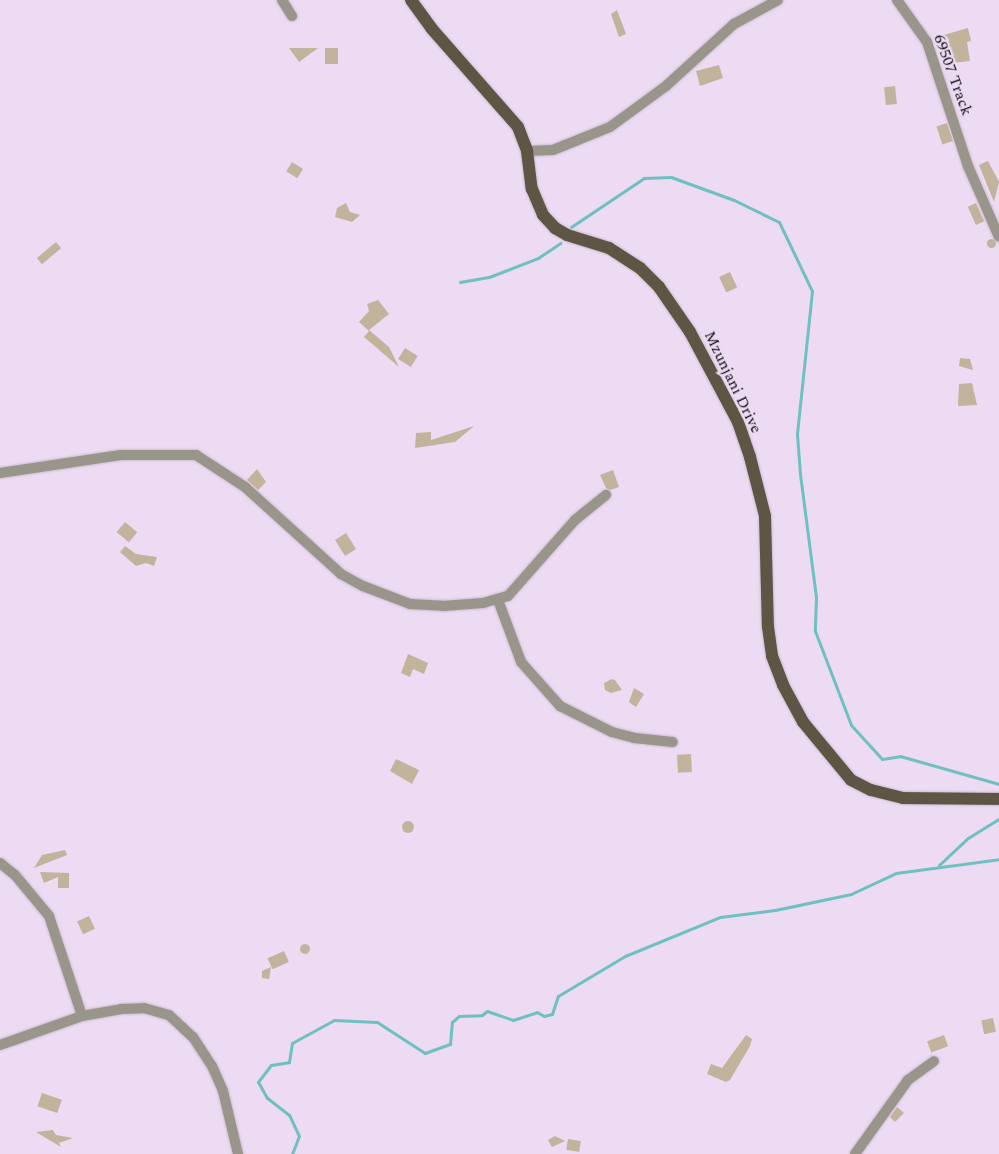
<!DOCTYPE html>
<html>
<head>
<meta charset="utf-8">
<style>
	body { margin:0 }
	#map { position:relative; width:999px; height:1154px; overflow:hidden; background:#ecdbf2; font-family:Spectral,serif }
	div>[style] { position:absolute }
	.stream>* { height:3px; margin:-1.5px; padding:0 1.5px; transform-origin:1.5px; border-radius:1.5px; background:#6fc0c1 }
	.building>* { inset:0; background:#c2b39d; transform-origin:0 0 }
	.round { border-radius:50% }
	.roads { filter:drop-shadow(0 0 1px #c9bacf) drop-shadow(0 0 1px #c9bacf) }
	.minor>* { height:10px; margin:-5px; padding:0 5px; transform-origin:5px; border-radius:5px; background:#9a958b }
	.major>* { height:12px; margin:-6px; padding:0 6px; transform-origin:6px; border-radius:6px; background:#5f5544 }
	span { translate:-50% -50%; white-space:nowrap; text-align:center; line-height:1.15; -webkit-text-stroke:4.5px #ecdbf2; paint-order:stroke }
	.street-label { font-size:16px; color:#140f16 }
</style>
</head>
<body>
<div id="map">
	<div class="stream">
		<div style="left:571px;top:227px;width:88px;rotate:-33.9deg"></div>
		<div style="left:644px;top:178px;width:27px;rotate:-2deg"></div>
		<div style="left:671px;top:177px;width:67px;rotate:20.1deg"></div>
		<div style="left:734px;top:200px;width:50px;rotate:26.1deg"></div>
		<div style="left:779px;top:222px;width:76px;rotate:64.4deg"></div>
		<div style="left:812px;top:291px;width:144px;rotate:96deg"></div>
		<div style="left:797px;top:434px;width:40px;rotate:85.7deg"></div>
		<div style="left:800px;top:474px;width:124px;rotate:82.6deg"></div>
		<div style="left:816px;top:597px;width:34px;rotate:92deg"></div>
		<div style="left:815px;top:631px;width:101px;rotate:69deg"></div>
		<div style="left:851px;top:725px;width:46px;rotate:47.6deg"></div>
		<div style="left:882px;top:759px;width:18px;rotate:-9deg"></div>
		<div style="left:900px;top:756px;width:103px;rotate:15.8deg"></div>
		<div style="left:460px;top:282px;width:29px;rotate:-10deg"></div>
		<div style="left:489px;top:277px;width:53px;rotate:-21.2deg"></div>
		<div style="left:538px;top:258px;width:27px;rotate:-34deg"></div>
		<div style="left:939px;top:865px;width:40px;rotate:-43deg"></div>
		<div style="left:968px;top:838px;width:36px;rotate:-32deg"></div>
		<div style="left:292px;top:1154px;width:19px;rotate:-69deg"></div>
		<div style="left:299px;top:1136px;width:23px;rotate:-115deg"></div>
		<div style="left:289px;top:1115px;width:28px;rotate:-142deg"></div>
		<div style="left:267px;top:1098px;width:18px;rotate:-119deg"></div>
		<div style="left:258px;top:1082px;width:21px;rotate:-53deg"></div>
		<div style="left:271px;top:1065px;width:18px;rotate:-9deg"></div>
		<div style="left:289px;top:1062px;width:19px;rotate:-81deg"></div>
		<div style="left:292px;top:1043px;width:48px;rotate:-28.7deg"></div>
		<div style="left:334px;top:1020px;width:43px;rotate:2.7deg"></div>
		<div style="left:377px;top:1022px;width:57px;rotate:32.9deg"></div>
		<div style="left:425px;top:1053px;width:27px;rotate:-20deg"></div>
		<div style="left:450px;top:1044px;width:22px;rotate:-85deg"></div>
		<div style="left:452px;top:1022px;width:9px;rotate:-41deg"></div>
		<div style="left:459px;top:1016px;width:23px;rotate:-2deg"></div>
		<div style="left:482px;top:1015px;width:6px;rotate:-39deg"></div>
		<div style="left:487px;top:1011px;width:28px;rotate:19deg"></div>
		<div style="left:513px;top:1020px;width:25px;rotate:-18deg"></div>
		<div style="left:537px;top:1012px;width:8px;rotate:30deg"></div>
		<div style="left:544px;top:1016px;width:8px;rotate:-14deg"></div>
		<div style="left:552px;top:1014px;width:19px;rotate:-72deg"></div>
		<div style="left:558px;top:996px;width:78px;rotate:-30.8deg"></div>
		<div style="left:625px;top:956px;width:103px;rotate:-22.3deg"></div>
		<div style="left:720px;top:917px;width:55px;rotate:-7.3deg"></div>
		<div style="left:775px;top:910px;width:78px;rotate:-11.9deg"></div>
		<div style="left:851px;top:894px;width:50px;rotate:-25deg"></div>
		<div style="left:896px;top:873px;width:104px;rotate:-7.7deg"></div>
	</div>
	<div class="building">
		<div style="clip-path:polygon(617px 10px,626px 34px,619px 37px,611px 14px)"></div>
		<div style="clip-path:polygon(968px 28px,971px 41px,967px 42px,970px 61px,953px 63px,951px 49px,946px 51px,940px 36px)"></div>
		<div style="clip-path:polygon(289px 48px,318px 48px,299px 62px)"></div>
		<div style="left:325px;top:48px;width:13px;height:16px"></div>
		<div style="clip-path:polygon(719px 65px,723px 78px,700px 86px,696px 71px)"></div>
		<div style="left:895px;top:86px;width:18px;height:11px;rotate:84deg"></div>
		<div style="left:947px;top:123px;width:19px;height:11px;rotate:72deg"></div>
		<div style="clip-path:polygon(988px 161px,999px 182px,994px 202px,979px 165px)"></div>
		<div style="left:292px;top:162px;width:13px;height:11px;rotate:32deg"></div>
		<div style="clip-path:polygon(346px 203px,350px 212px,360px 215px,352px 222px,335px 217px,337px 208px)"></div>
		<div style="left:976px;top:203px;width:20px;height:9px;rotate:66deg"></div>
		<div class="round" style="left:986.5px;top:238.5px;width:9px;height:9px"></div>
		<div style="left:56px;top:242px;width:8px;height:25px;rotate:50deg"></div>
		<div style="left:730px;top:272px;width:17px;height:12px;rotate:65deg"></div>
		<div style="clip-path:polygon(378px 300px,389px 314px,369px 330px,389px 347px,399px 367px,364px 337px,369px 331px,359px 322px,369px 311px,367px 304px)"></div>
		<div style="left:405px;top:348px;width:15px;height:13px;rotate:32deg"></div>
		<div style="clip-path:polygon(960px 358px,970px 359px,973px 370px,959px 366px)"></div>
		<div style="clip-path:polygon(972px 383px,977px 405px,958px 406px,959px 384px)"></div>
		<div style="clip-path:polygon(474px 426px,455px 442px,415px 448px,416px 433px,431px 432px,431px 440px)"></div>
		<div style="clip-path:polygon(257px 469px,266px 482px,258px 490px,247px 480px)"></div>
		<div style="clip-path:polygon(613px 470px,619px 487px,610px 490px,606px 488px,600px 475px)"></div>
		<div style="left:125px;top:522px;width:16px;height:13px;rotate:40deg"></div>
		<div style="left:346px;top:533px;width:19px;height:13px;rotate:58deg"></div>
		<div style="clip-path:polygon(125px 546px,136px 554px,157px 557px,154px 566px,146px 563px,136px 566px,120px 552px)"></div>
		<div style="clip-path:polygon(408px 654px,428px 663px,424px 674px,413px 669px,410px 677px,401px 673px)"></div>
		<div style="clip-path:polygon(612px 679px,615px 680px,622px 690px,611px 693px,605px 690px,604px 683px)"></div>
		<div style="clip-path:polygon(634px 688px,644px 694px,636px 707px,629px 702px)"></div>
		<div style="left:691px;top:754px;width:18px;height:14px;rotate:87deg"></div>
		<div style="clip-path:polygon(396px 759px,419px 770px,412px 784px,390px 771px)"></div>
		<div class="round" style="left:402px;top:821px;width:12px;height:12px"></div>
		<div style="clip-path:polygon(65px 850px,67px 855px,34px 868px,42px 855px)"></div>
		<div style="clip-path:polygon(40px 872px,69px 873px,69px 888px,58px 888px,58px 877px,44px 883px)"></div>
		<div style="left:89px;top:916px;width:14px;height:13px;rotate:65deg"></div>
		<div class="round" style="left:300px;top:944px;width:10px;height:10px"></div>
		<div style="left:284px;top:951px;width:12px;height:18px;rotate:66deg"></div>
		<div style="clip-path:polygon(271px 967px,269px 979px,262px 978px,262px 971px)"></div>
		<div style="left:993px;top:1018px;width:14px;height:12px;rotate:78deg"></div>
		<div style="clip-path:polygon(746px 1035px,752px 1039px,750px 1046px,730px 1080px,726px 1082px,707px 1074px,711px 1064px,722px 1068px)"></div>
		<div style="left:944px;top:1035px;width:12px;height:18px;rotate:70deg"></div>
		<div style="left:42px;top:1093px;width:21px;height:14px;rotate:19deg"></div>
		<div style="clip-path:polygon(897px 1107px,904px 1113px,895px 1122px,890px 1117px)"></div>
		<div style="clip-path:polygon(53px 1130px,56px 1135px,73px 1138px,59px 1143px,61px 1147px,36px 1132px)"></div>
		<div style="clip-path:polygon(555px 1136px,565px 1141px,552px 1147px,548px 1140px)"></div>
		<div style="left:568px;top:1139px;width:13px;height:11px;rotate:9deg"></div>
	</div>
	<div class="roads">
		<div class="minor">
			<div style="left:282px;top:0;width:19px;rotate:58deg"></div>
			<div style="left:897px;top:0;width:52px;rotate:54.5deg"></div>
			<div style="left:927px;top:42px;width:131px;rotate:71.7deg"></div>
			<div style="left:968px;top:166px;width:77px;rotate:66.4deg"></div>
			<div style="left:527px;top:151px;width:26px;rotate:-2deg"></div>
			<div style="left:553px;top:150px;width:61px;rotate:-22deg"></div>
			<div style="left:610px;top:127px;width:69px;rotate:-36.2deg"></div>
			<div style="left:666px;top:86px;width:92px;rotate:-42.4deg"></div>
			<div style="left:734px;top:24px;width:50px;rotate:-28.6deg"></div>
			<div style="left:0;top:473px;width:122px;rotate:-8.5deg"></div>
			<div style="left:121px;top:455px;width:75px"></div>
			<div style="left:196px;top:455px;width:59px;rotate:33.1deg"></div>
			<div style="left:245px;top:487px;width:130px;rotate:42.2deg"></div>
			<div style="left:341px;top:574px;width:25px;rotate:29deg"></div>
			<div style="left:363px;top:586px;width:50px;rotate:21deg"></div>
			<div style="left:410px;top:604px;width:33px;rotate:3deg"></div>
			<div style="left:443px;top:606px;width:40px;rotate:-4.3deg"></div>
			<div style="left:483px;top:603px;width:26px;rotate:-16deg"></div>
			<div style="left:508px;top:596px;width:101px;rotate:-48.6deg"></div>
			<div style="left:575px;top:520px;width:40px;rotate:-39deg"></div>
			<div style="left:498px;top:600px;width:66px;rotate:69.6deg"></div>
			<div style="left:521px;top:662px;width:59px;rotate:48.4deg"></div>
			<div style="left:560px;top:706px;width:58px;rotate:26.6deg"></div>
			<div style="left:612px;top:732px;width:23px;rotate:15deg"></div>
			<div style="left:634px;top:738px;width:39px;rotate:6deg"></div>
			<div style="left:0;top:863px;width:19px;rotate:39deg"></div>
			<div style="left:15px;top:875px;width:53px;rotate:50.3deg"></div>
			<div style="left:49px;top:916px;width:105px;rotate:71.7deg"></div>
			<div style="left:0;top:1045px;width:87px;rotate:-19.5deg"></div>
			<div style="left:82px;top:1016px;width:40px;rotate:-10deg"></div>
			<div style="left:121px;top:1009px;width:23px;rotate:-2deg"></div>
			<div style="left:144px;top:1008px;width:26px;rotate:16deg"></div>
			<div style="left:169px;top:1015px;width:33px;rotate:43deg"></div>
			<div style="left:193px;top:1037px;width:35px;rotate:57deg"></div>
			<div style="left:212px;top:1066px;width:27px;rotate:66deg"></div>
			<div style="left:223px;top:1091px;width:65px;rotate:76.6deg"></div>
			<div style="left:855px;top:1154px;width:91px;rotate:-54.4deg"></div>
			<div style="left:908px;top:1080px;width:32px;rotate:-36deg"></div>
		</div>
		<div class="major">
			<div style="left:411px;top:0;width:36px;rotate:54deg"></div>
			<div style="left:432px;top:29px;width:130px;rotate:48.7deg"></div>
			<div style="left:518px;top:127px;width:26px;rotate:69deg"></div>
			<div style="left:527px;top:151px;width:38px;rotate:83deg"></div>
			<div style="left:532px;top:189px;width:28px;rotate:67deg"></div>
			<div style="left:543px;top:215px;width:18px;rotate:47deg"></div>
			<div style="left:555px;top:228px;width:14px;rotate:30deg"></div>
			<div style="left:567px;top:235px;width:44px;rotate:17.2deg"></div>
			<div style="left:609px;top:248px;width:37px;rotate:33deg"></div>
			<div style="left:640px;top:268px;width:27px;rotate:45deg"></div>
			<div style="left:659px;top:287px;width:55px;rotate:55.4deg"></div>
			<div style="left:690px;top:332px;width:102px;rotate:61.9deg"></div>
			<div style="left:738px;top:422px;width:37px;rotate:71deg"></div>
			<div style="left:750px;top:457px;width:61px;rotate:75.7deg"></div>
			<div style="left:765px;top:516px;width:111px;rotate:88.5deg"></div>
			<div style="left:768px;top:627px;width:29px;rotate:82deg"></div>
			<div style="left:772px;top:656px;width:31px;rotate:69deg"></div>
			<div style="left:783px;top:685px;width:42px;rotate:61.6deg"></div>
			<div style="left:803px;top:722px;width:75px;rotate:50.4deg"></div>
			<div style="left:851px;top:780px;width:22px;rotate:27deg"></div>
			<div style="left:871px;top:790px;width:33px;rotate:14deg"></div>
			<div style="left:903px;top:798px;width:96px;rotate:0.6deg"></div>
		</div>
	</div>
	<div class="street-label">
		<span style="left:953px;top:75px;rotate:70deg">69507 Track</span>
		<span style="left:733px;top:382px;rotate:64deg">Mzunjani Drive</span>
	</div>
</div>
</body>
</html>
